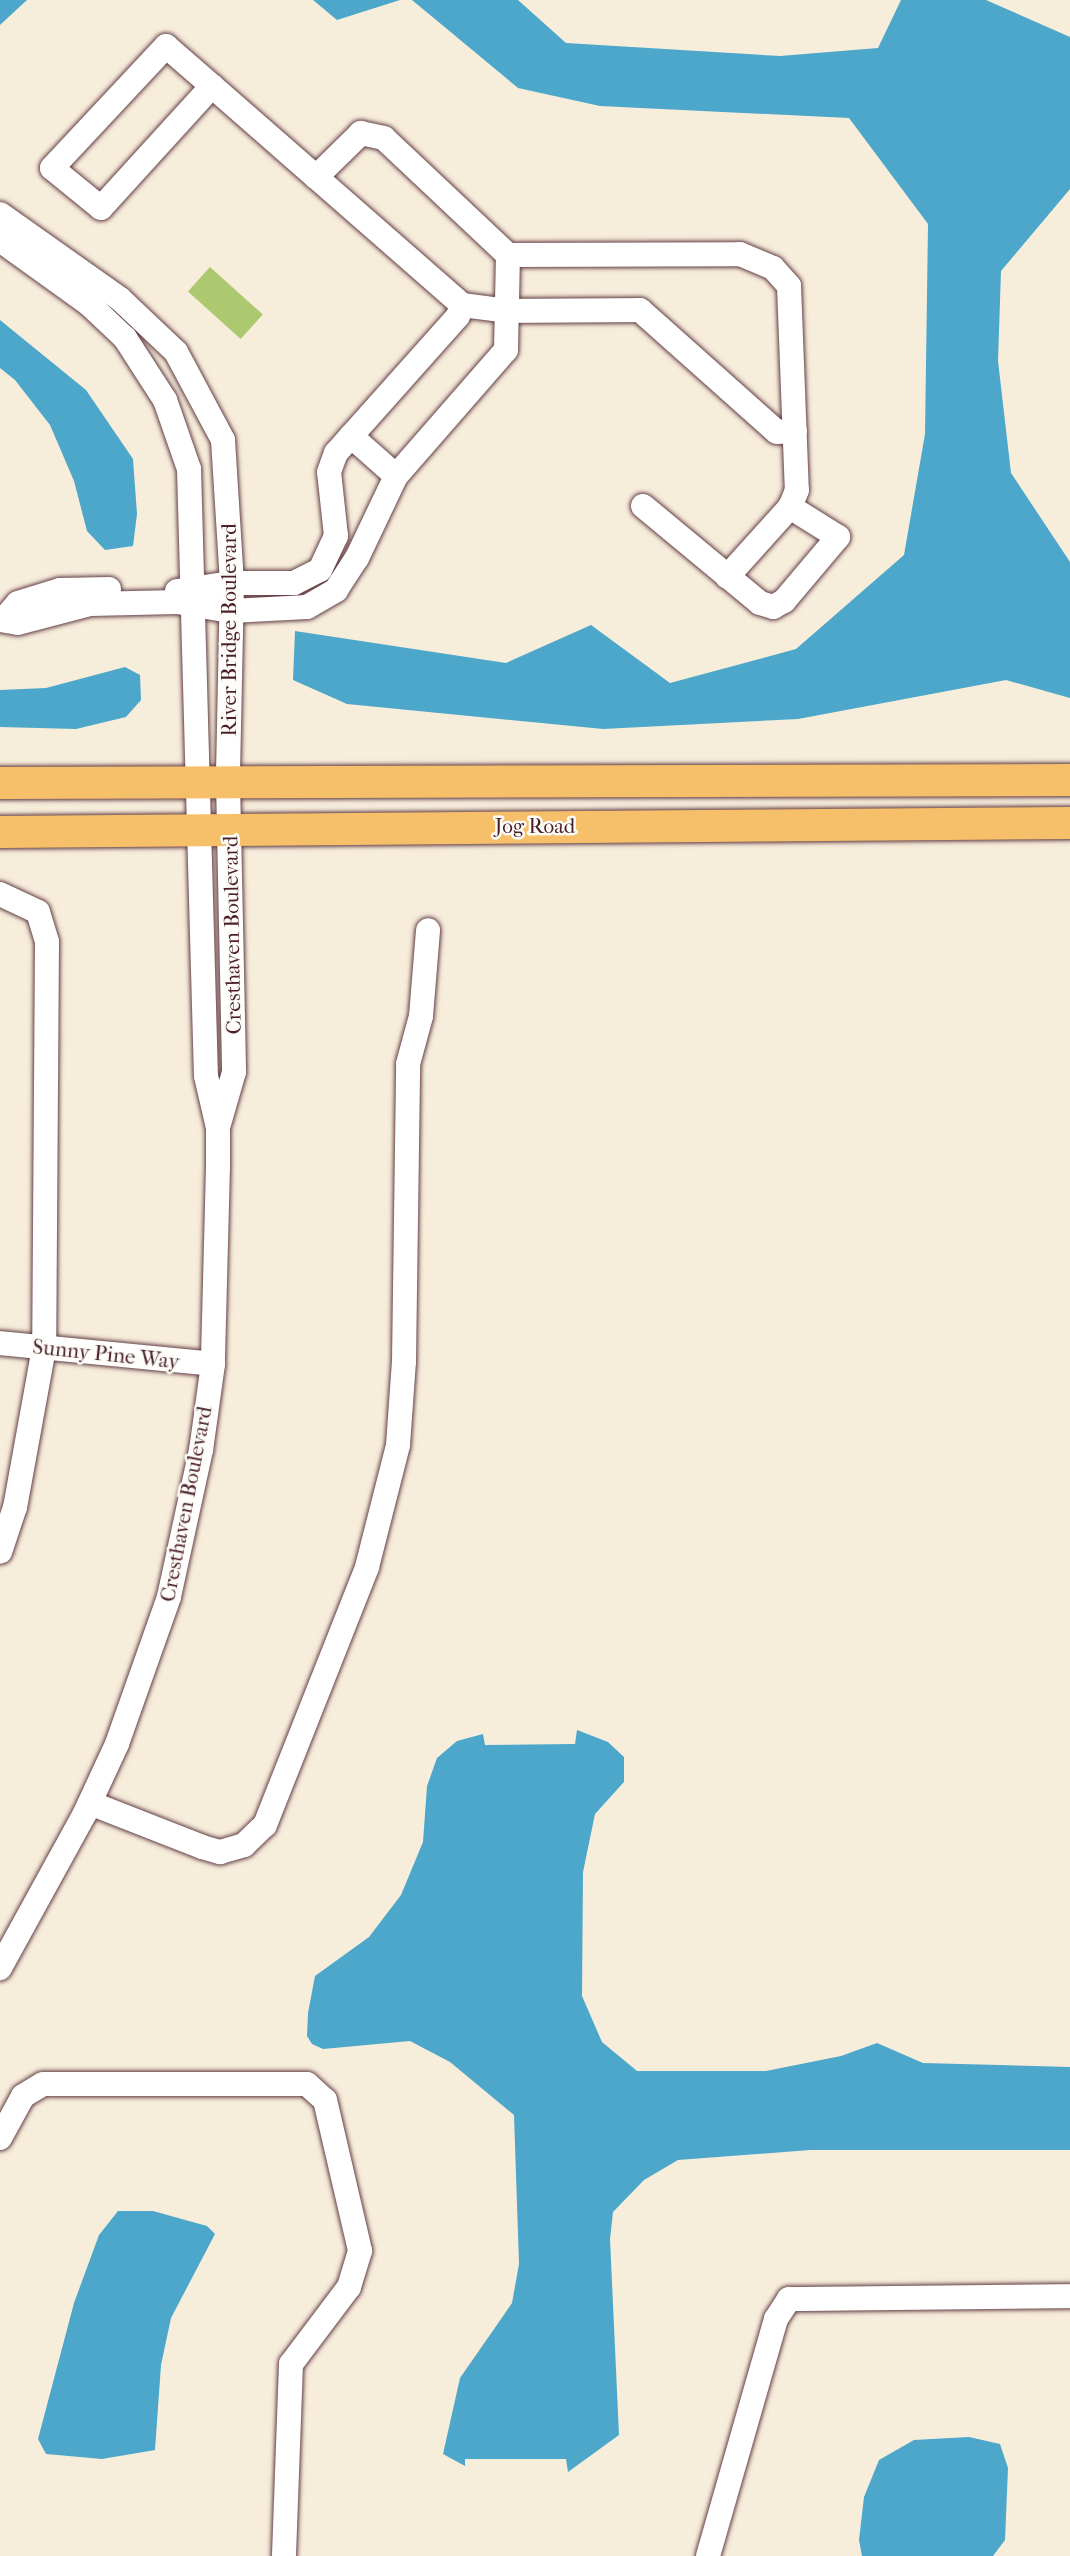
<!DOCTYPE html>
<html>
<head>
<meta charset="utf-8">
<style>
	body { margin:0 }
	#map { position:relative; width:1070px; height:2556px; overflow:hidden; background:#f7eddb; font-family:"IM FELL French Canon",serif }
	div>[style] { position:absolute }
	.green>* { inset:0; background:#acc970; transform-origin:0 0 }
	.water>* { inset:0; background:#4ca7ca }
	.roads { filter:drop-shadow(0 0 2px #643e45) drop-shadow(0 0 2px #643e45) }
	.minor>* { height:24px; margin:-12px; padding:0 12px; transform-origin:12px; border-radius:12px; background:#fff }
	.major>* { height:32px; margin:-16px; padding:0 16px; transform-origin:16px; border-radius:16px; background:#f6c06b }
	span { translate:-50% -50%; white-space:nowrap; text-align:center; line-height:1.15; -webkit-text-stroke:5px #fdfcf7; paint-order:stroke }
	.street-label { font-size:21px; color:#4a1f2b }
</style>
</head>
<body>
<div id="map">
	<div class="green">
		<div style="left:210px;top:267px;width:71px;height:33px;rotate:42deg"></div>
	</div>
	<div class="water">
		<div style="clip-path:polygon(0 0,27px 0,0 25px)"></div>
		<div style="clip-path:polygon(313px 0,400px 0,337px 20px)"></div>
		<div style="clip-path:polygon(412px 0,518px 0,566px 43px,780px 56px,878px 48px,901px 0,986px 0,1070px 37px,1070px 189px,1001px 271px,998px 361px,1011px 473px,1070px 562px,1070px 698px,1006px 680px,798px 719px,603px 729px,347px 704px,293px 680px,295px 631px,506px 663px,591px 625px,670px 683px,796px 649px,904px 555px,925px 434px,928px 224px,849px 118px,600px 106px,518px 88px)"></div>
		<div style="clip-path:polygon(0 320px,86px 390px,133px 459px,137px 514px,133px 546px,105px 550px,87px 531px,74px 481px,50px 425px,15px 380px,0 368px)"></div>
		<div style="clip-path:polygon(125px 667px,140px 675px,141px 700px,126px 717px,76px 729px,0 727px,0 690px,46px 688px)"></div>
		<div style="clip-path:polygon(577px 1730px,608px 1742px,624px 1757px,624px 1782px,595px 1814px,583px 1872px,582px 1996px,602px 2042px,637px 2071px,766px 2071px,841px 2056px,877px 2043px,923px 2063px,1070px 2067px,1070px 2150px,810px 2150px,678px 2160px,644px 2180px,613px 2212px,610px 2239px,619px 2435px,568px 2472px,566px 2459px,465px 2459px,465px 2466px,443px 2454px,460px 2378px,512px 2303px,519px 2264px,514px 2115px,450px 2062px,410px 2041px,323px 2049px,312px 2044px,307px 2036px,308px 2013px,315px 1976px,369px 1937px,401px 1895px,423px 1842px,427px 1786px,437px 1758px,457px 1741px,483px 1734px,485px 1745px,575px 1744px)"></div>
		<div style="clip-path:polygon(118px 2211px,153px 2211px,207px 2226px,215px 2234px,171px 2318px,161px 2365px,155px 2450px,102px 2459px,46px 2454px,38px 2439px,74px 2303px,99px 2235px)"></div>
		<div style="clip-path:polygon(969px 2437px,1000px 2444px,1008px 2468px,1005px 2540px,993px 2556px,862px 2556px,859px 2540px,864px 2497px,879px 2460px,914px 2440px)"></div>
	</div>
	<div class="roads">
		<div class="minor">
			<div style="left:212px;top:86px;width:165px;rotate:132.3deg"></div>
			<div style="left:101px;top:208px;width:63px;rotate:-140.8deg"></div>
			<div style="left:52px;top:168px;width:167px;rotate:-46.9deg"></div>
			<div style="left:166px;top:46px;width:61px;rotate:41deg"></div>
			<div style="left:212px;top:86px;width:138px;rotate:41.2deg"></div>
			<div style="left:316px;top:177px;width:194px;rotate:41.2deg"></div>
			<div style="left:462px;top:305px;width:46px;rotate:7.4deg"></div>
			<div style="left:508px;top:311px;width:132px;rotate:-0.4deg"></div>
			<div style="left:640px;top:310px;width:183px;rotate:41.7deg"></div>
			<div style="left:777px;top:432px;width:18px;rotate:-3deg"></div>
			<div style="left:0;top:214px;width:147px;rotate:35.3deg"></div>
			<div style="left:120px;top:299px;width:77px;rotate:43.4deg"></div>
			<div style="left:176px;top:352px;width:100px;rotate:61.9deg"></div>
			<div style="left:223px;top:440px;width:143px;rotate:86.4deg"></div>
			<div style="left:232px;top:583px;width:198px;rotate:91.2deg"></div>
			<div style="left:228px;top:781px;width:291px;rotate:88.8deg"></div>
			<div style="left:234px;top:1072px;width:54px;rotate:106.1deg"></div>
			<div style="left:0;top:240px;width:110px;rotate:35.7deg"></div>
			<div style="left:89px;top:304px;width:50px;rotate:43.4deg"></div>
			<div style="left:125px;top:338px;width:74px;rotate:57.2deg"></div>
			<div style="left:165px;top:400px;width:73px;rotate:70.8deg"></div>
			<div style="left:189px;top:469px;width:607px;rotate:88.4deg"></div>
			<div style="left:206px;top:1076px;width:53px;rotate:77deg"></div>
			<div style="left:218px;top:1128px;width:39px;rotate:90deg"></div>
			<div style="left:218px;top:1167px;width:197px;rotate:91.5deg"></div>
			<div style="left:213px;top:1364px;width:87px;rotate:97.9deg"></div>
			<div style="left:201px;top:1450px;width:150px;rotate:102.3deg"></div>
			<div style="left:169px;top:1597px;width:156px;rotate:109.5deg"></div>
			<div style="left:117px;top:1744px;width:78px;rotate:114.9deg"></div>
			<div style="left:84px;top:1815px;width:175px;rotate:118.8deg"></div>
			<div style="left:508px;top:255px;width:232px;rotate:-0.2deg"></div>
			<div style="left:740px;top:254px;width:36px;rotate:23deg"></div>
			<div style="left:773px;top:268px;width:24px;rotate:48deg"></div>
			<div style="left:789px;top:286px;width:204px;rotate:87.8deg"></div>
			<div style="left:797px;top:490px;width:18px;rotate:112deg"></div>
			<div style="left:790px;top:507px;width:94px;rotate:132deg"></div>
			<div style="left:351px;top:436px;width:60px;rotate:41.6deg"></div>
			<div style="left:643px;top:506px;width:152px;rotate:39.7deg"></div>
			<div style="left:760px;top:603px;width:14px;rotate:17deg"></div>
			<div style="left:773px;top:607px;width:13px;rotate:-29deg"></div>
			<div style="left:784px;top:601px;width:84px;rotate:-49.8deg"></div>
			<div style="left:838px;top:537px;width:57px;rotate:-148deg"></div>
			<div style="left:177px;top:591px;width:56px;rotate:-8.3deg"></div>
			<div style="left:232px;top:583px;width:62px"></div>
			<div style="left:294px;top:583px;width:29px;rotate:-27deg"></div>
			<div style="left:320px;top:570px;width:38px;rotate:-65deg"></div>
			<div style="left:336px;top:536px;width:64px;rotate:-96.2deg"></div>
			<div style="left:329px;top:472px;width:20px;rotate:-70deg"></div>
			<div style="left:336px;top:453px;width:183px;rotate:-48.3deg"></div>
			<div style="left:458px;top:316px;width:12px;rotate:-70deg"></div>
			<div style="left:4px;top:619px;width:21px;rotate:-49deg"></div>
			<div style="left:18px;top:603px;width:44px;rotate:-17.2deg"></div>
			<div style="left:60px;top:590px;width:49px;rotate:-1.2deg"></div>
			<div style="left:0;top:620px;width:18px;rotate:9deg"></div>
			<div style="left:18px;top:623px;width:74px;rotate:-14.8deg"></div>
			<div style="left:90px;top:604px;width:87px;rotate:-1.3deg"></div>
			<div style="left:177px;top:602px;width:55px;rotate:9.5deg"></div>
			<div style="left:231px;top:611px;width:76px;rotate:-3deg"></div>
			<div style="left:307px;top:607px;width:34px;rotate:-30deg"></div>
			<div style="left:336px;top:590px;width:38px;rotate:-57deg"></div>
			<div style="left:357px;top:558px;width:91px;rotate:-64.6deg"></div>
			<div style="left:396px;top:476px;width:167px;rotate:-48.9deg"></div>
			<div style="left:506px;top:350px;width:95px;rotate:-88.8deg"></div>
			<div style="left:508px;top:255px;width:170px;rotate:-136.7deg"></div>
			<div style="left:384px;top:138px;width:24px;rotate:-168deg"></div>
			<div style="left:361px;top:133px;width:63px;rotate:135.6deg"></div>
			<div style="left:0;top:894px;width:42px;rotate:25.3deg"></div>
			<div style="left:38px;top:912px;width:31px;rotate:73deg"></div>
			<div style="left:47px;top:942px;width:406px;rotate:90.4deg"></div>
			<div style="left:44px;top:1348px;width:162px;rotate:100.3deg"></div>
			<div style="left:15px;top:1507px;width:47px;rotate:108.4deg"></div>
			<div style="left:0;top:1343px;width:214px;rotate:5.6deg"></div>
			<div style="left:90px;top:1803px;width:120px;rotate:21.4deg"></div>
			<div style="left:202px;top:1847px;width:19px;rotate:16deg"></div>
			<div style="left:220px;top:1852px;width:25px;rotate:-16deg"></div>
			<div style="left:244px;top:1845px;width:29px;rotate:-44deg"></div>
			<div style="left:265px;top:1825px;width:277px;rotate:-68.4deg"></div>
			<div style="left:367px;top:1567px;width:126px;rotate:-75.7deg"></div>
			<div style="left:398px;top:1445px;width:83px;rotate:-85.9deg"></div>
			<div style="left:404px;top:1362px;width:298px;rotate:-89.2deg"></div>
			<div style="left:408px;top:1064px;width:50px;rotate:-74.8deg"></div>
			<div style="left:421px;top:1016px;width:86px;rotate:-85.3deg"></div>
			<div style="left:0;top:2138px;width:48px;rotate:-61.3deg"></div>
			<div style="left:23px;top:2096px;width:23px;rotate:-31deg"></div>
			<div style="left:43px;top:2084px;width:264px"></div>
			<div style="left:307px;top:2084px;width:24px;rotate:42deg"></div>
			<div style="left:325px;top:2100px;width:155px;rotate:76.9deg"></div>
			<div style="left:360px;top:2251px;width:38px;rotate:107deg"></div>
			<div style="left:349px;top:2287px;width:96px;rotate:127deg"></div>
			<div style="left:291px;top:2364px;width:192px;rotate:92.1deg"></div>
			<div style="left:708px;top:2556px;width:247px;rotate:-74deg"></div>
			<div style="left:776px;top:2319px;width:24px;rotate:-57deg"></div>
			<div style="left:789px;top:2299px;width:281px;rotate:-0.6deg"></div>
		</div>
		<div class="major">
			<div style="left:0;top:783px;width:1070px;rotate:-0.16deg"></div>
			<div style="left:0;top:832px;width:1070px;rotate:-0.48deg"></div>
		</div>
	</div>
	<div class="street-label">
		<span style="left:229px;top:630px;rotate:-90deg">River Bridge Boulevard</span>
		<span style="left:535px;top:826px">Jog Road</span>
		<span style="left:232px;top:935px;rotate:-91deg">Cresthaven Boulevard</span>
		<span style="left:106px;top:1354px;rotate:6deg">Sunny Pine Way</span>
		<span style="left:186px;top:1504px;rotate:-79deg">Cresthaven Boulevard</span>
	</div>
</div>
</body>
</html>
